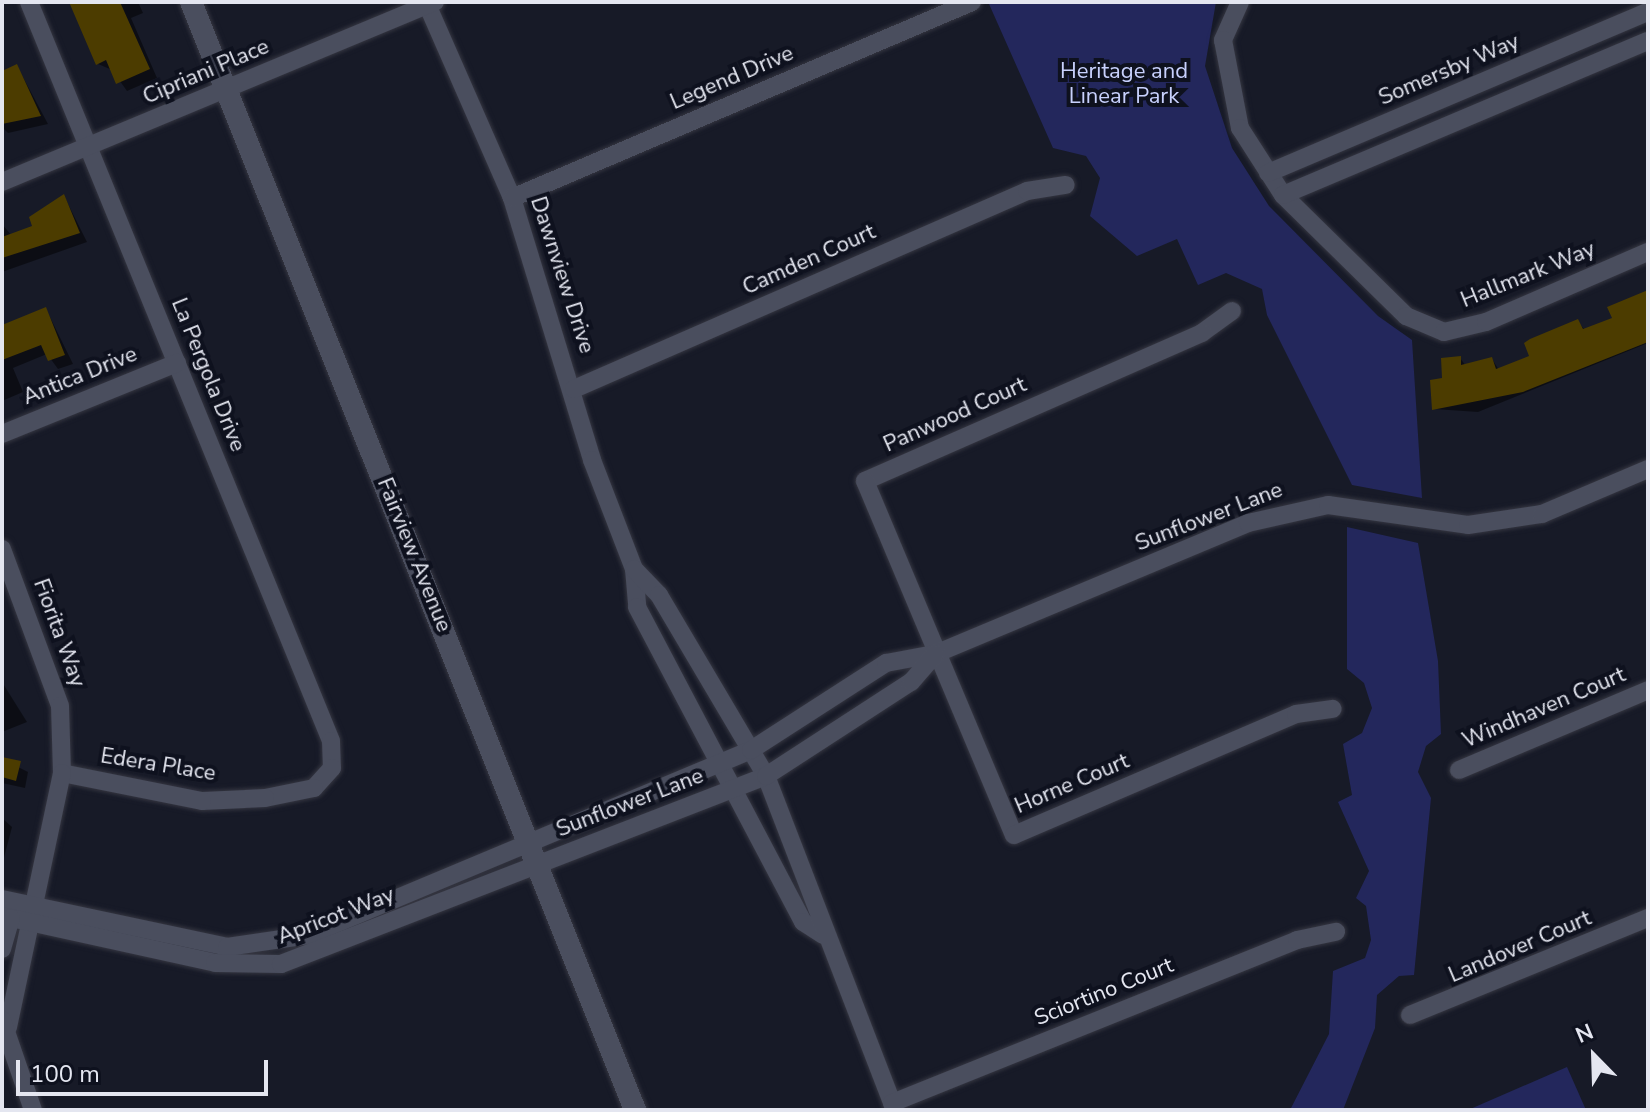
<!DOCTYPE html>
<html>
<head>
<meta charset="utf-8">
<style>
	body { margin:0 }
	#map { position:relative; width:1650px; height:1112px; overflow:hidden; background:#171a27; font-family:"Nunito Sans",sans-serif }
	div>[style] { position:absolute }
	.green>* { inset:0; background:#23275c }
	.shadow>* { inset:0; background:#0007 }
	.building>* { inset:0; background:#4c3c00 }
	.roads { filter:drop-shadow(0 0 2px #353641) drop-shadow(0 0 2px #353641) }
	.minor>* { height:18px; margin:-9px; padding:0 9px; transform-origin:9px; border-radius:9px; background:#4a4e5e }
	.tertiary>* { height:22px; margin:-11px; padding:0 11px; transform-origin:11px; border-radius:11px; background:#4a4e5e }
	span { translate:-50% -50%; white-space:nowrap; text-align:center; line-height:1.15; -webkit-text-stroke:8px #0e111e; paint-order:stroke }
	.street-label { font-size:22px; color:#e4e6f0 }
	.park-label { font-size:22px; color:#c8d1fd }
	.frame { position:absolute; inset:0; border:4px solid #e4e6f0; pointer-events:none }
	.north { position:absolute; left:1554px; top:1016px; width:80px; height:80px; -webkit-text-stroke:6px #0e111e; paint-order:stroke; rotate:337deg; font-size:22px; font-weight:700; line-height:32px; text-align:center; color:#e4e6f0 }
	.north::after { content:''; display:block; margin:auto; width:28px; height:36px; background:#e4e6f0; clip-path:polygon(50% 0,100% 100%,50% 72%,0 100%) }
	.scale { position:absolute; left:16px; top:1060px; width:252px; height:36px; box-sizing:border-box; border:4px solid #e4e6f0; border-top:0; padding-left:10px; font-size:24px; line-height:28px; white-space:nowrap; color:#e4e6f0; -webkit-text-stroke:6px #0e111e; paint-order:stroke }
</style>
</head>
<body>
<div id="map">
	<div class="green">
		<div style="clip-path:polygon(1216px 2px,1205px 66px,1232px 148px,1269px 206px,1378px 316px,1412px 340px,1422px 498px,1352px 485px,1267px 315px,1262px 289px,1226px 273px,1198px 285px,1177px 239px,1137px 256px,1090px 216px,1100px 178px,1086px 156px,1053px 148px,989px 4px)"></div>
		<div style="clip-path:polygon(1347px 527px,1418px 543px,1438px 661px,1441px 734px,1426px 746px,1418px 772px,1431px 798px,1414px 975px,1399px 976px,1377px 995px,1375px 1028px,1343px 1110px,1290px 1110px,1329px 1034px,1333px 971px,1365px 958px,1371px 940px,1366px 906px,1356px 898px,1369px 871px,1338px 802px,1352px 795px,1343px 744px,1362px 733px,1372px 708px,1364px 683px,1347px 669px)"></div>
		<div style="clip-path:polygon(1567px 1067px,1586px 1110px,1468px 1110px)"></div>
	</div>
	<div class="shadow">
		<div style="clip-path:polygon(73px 2px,138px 2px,143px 13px,131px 18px,157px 78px,127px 91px,112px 70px,98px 64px)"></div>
		<div style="clip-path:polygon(17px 66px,48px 124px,8px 133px,2px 127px,2px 73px)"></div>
		<div style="clip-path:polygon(64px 196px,87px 242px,2px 272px,2px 224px,12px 236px,35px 227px)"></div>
		<div style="clip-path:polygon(1648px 296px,1648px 343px,1478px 412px,1434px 409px,1460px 358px,1466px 366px,1492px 359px,1499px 370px,1531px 358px,1577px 321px,1585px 330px,1614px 320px)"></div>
		<div style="clip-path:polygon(46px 309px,73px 364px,58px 369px,47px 354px,13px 368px,23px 392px,2px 401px,2px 348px)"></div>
		<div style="clip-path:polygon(2px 682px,27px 722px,2px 732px)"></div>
		<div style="clip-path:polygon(2px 759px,28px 772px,25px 788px,2px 783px)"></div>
		<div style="clip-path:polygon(2px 818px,12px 827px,2px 865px)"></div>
	</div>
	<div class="building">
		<div style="clip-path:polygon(69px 2px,120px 2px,150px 69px,116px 84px,106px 60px,96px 65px)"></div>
		<div style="clip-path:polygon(17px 64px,41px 116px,2px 124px,2px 71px)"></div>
		<div style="clip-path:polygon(64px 194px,80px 233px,2px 258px,2px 237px,32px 226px,29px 217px)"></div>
		<div style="clip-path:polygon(1648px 290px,1648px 342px,1523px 392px,1432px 410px,1430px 380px,1442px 378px,1441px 358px,1461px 356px,1461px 365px,1492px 357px,1496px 369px,1529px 356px,1524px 343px,1530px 339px,1578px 319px,1583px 329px,1612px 318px,1607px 307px)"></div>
		<div style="clip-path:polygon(46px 307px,65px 355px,48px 361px,41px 345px,2px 360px,2px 325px)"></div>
		<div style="clip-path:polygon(2px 757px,21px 761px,16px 781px,2px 777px)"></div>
	</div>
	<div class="roads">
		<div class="minor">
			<div style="left:29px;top:2px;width:798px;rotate:67.77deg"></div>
			<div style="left:331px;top:741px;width:27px;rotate:88deg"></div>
			<div style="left:332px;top:768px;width:27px;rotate:132deg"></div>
			<div style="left:314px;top:788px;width:50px;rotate:168.5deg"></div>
			<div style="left:265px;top:798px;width:63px;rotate:177.3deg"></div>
			<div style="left:202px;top:801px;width:143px;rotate:-168.7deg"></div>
			<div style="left:426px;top:2px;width:214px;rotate:66.3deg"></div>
			<div style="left:512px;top:198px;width:274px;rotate:73deg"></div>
			<div style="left:592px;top:460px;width:117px;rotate:68.9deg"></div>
			<div style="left:634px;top:569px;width:38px;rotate:85deg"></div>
			<div style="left:637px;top:607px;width:356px;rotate:62.2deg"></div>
			<div style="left:803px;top:922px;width:24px;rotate:33deg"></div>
			<div style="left:1240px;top:2px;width:42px;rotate:114.1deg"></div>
			<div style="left:1223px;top:40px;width:90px;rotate:79.1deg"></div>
			<div style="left:1240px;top:128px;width:80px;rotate:57.3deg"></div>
			<div style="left:1283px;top:195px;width:173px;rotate:44.5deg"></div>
			<div style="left:1406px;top:316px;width:41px;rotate:22.8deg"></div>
			<div style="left:1444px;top:332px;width:43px;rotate:-13.4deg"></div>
			<div style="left:1486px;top:322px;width:176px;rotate:-23.4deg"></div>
			<div style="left:1268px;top:173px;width:413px;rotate:-23deg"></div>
			<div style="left:2px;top:182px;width:469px;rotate:-22.6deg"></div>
			<div style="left:1283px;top:195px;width:396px;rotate:-22.9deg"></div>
			<div style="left:512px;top:198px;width:500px;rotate:-23.08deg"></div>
			<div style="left:1232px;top:311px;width:37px;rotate:144deg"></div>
			<div style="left:1202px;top:333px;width:368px;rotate:156.3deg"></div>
			<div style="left:865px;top:481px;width:384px;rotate:67.2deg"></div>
			<div style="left:1014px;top:835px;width:307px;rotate:-23.2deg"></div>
			<div style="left:1296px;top:714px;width:37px;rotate:-8deg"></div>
			<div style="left:574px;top:389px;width:494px;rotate:-23.6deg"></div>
			<div style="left:1027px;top:191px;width:39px;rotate:-9deg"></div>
			<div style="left:2px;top:434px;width:189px;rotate:-22.1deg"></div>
			<div style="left:2px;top:549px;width:167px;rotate:69.7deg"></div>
			<div style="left:60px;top:706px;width:67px;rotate:88.3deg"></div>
			<div style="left:62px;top:773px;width:260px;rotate:102deg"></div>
			<div style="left:634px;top:569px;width:36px;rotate:46deg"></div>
			<div style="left:659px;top:595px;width:210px;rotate:59.4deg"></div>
			<div style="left:766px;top:776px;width:358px;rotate:68.9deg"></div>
			<div style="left:1459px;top:770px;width:205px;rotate:-22.9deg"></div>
			<div style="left:2px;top:899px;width:230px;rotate:12deg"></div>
			<div style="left:227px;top:947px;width:83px;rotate:-8.3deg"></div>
			<div style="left:309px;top:935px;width:479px;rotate:-22.7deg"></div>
			<div style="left:751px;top:750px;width:161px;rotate:-32.8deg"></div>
			<div style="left:886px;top:663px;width:50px;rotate:-10.4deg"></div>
			<div style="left:935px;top:654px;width:339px;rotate:-22.7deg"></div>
			<div style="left:1248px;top:523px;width:82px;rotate:-12.7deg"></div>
			<div style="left:1328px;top:505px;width:141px;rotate:8.1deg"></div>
			<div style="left:1468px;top:525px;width:75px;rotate:-8.5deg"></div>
			<div style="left:1542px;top:514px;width:115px;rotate:-23deg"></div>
			<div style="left:2px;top:916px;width:218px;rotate:12.4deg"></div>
			<div style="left:215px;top:963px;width:66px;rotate:0.9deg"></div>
			<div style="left:281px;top:964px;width:520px;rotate:-21.19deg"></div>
			<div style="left:766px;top:776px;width:173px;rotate:-33deg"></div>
			<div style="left:911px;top:682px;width:37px;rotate:-49deg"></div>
			<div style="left:2px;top:949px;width:32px;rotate:-74deg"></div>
			<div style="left:1410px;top:1015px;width:257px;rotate:-22.2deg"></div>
			<div style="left:2px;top:1020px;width:95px;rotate:71deg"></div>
			<div style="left:892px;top:1103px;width:437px;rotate:-21.9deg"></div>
			<div style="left:1297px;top:940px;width:40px;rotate:-12deg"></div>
		</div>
		<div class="tertiary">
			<div style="left:191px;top:2px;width:1194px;rotate:68.16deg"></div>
		</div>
	</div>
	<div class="street-label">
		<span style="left:1449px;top:70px;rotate:-23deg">Somersby Way</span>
		<span style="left:206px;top:72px;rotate:-23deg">Cipriani Place</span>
		<span style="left:732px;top:78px;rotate:-23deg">Legend Drive</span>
		<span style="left:809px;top:260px;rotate:-24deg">Camden Court</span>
		<span style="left:562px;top:275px;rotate:72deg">Dawnview Drive</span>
		<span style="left:1528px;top:275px;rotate:-22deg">Hallmark Way</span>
		<span style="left:208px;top:375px;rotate:68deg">La Pergola Drive</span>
		<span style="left:80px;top:376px;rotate:-22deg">Antica Drive</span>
		<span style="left:955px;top:415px;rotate:-24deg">Panwood Court</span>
		<span style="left:1209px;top:517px;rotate:-21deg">Sunflower Lane</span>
		<span style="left:414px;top:555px;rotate:68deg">Fairview Avenue</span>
		<span style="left:59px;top:633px;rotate:70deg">Fiorita Way</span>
		<span style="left:1544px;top:708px;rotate:-23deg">Windhaven Court</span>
		<span style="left:158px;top:765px;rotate:9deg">Edera Place</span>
		<span style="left:1072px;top:784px;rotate:-23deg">Horne Court</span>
		<span style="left:630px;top:803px;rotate:-21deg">Sunflower Lane</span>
		<span style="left:336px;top:916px;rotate:-21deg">Apricot Way</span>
		<span style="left:1520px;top:947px;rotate:-23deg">Landover Court</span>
		<span style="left:1104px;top:992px;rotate:-22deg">Sciortino Court</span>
	</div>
	<div class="park-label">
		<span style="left:1124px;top:84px">Heritage and<br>Linear Park</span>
	</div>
	<div class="frame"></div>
	<div class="north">N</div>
	<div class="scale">100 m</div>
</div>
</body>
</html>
